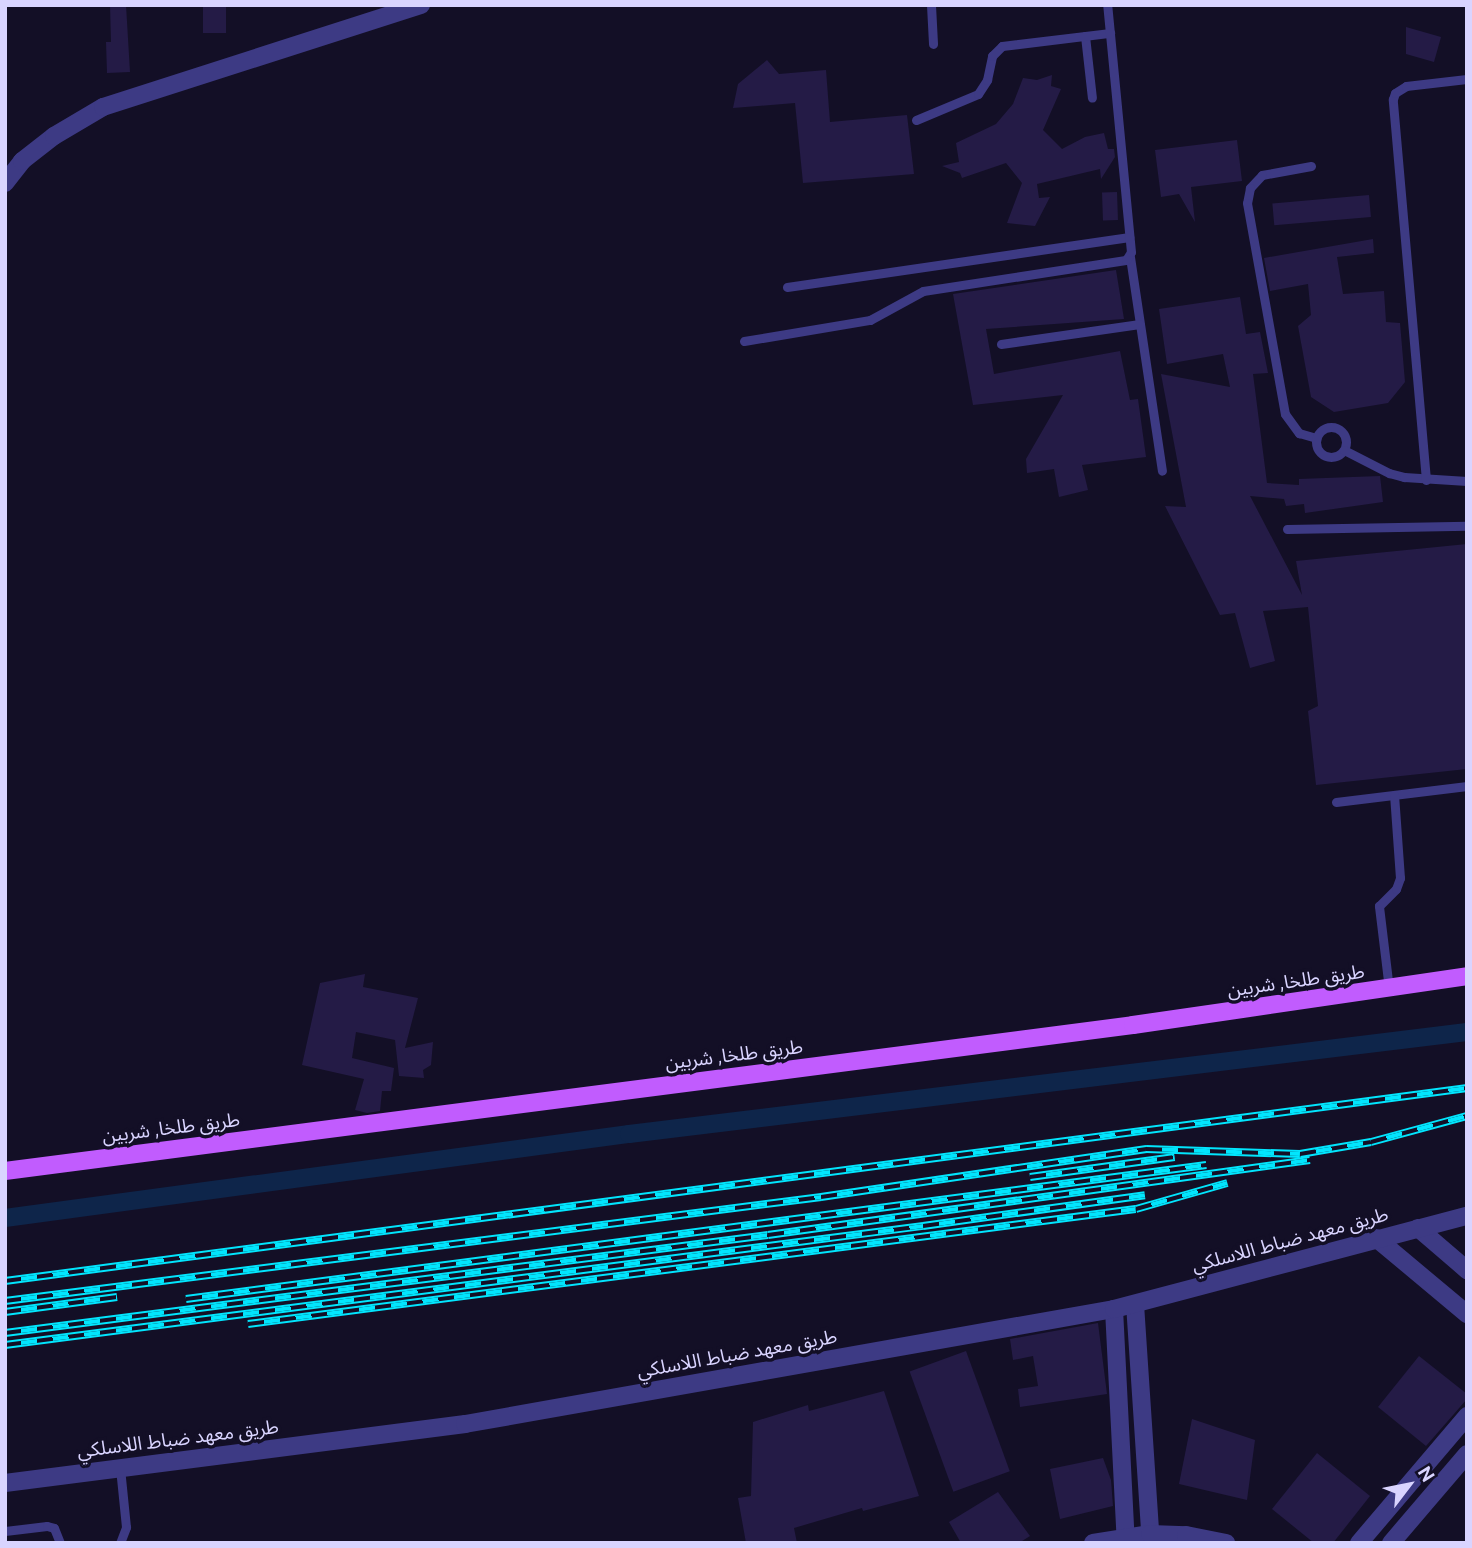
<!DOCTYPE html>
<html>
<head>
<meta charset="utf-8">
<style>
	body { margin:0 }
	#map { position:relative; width:1472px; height:1548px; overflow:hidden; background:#130f26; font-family:Ubuntu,"Noto Sans Arabic",sans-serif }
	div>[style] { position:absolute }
	.canal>* { height:18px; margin:-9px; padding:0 9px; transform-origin:9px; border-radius:9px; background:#0e254a }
	.building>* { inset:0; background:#241b46; transform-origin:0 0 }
	.service>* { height:9px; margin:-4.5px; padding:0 4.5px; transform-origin:4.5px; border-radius:4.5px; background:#3d3a84 }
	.service>.ring { margin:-4.5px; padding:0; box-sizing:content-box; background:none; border:9px solid #3d3a84; border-radius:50% }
	.minor>* { height:18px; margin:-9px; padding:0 9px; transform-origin:9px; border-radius:9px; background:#3d3a84 }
	.primary>* { height:18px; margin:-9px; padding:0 9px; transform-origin:9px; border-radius:9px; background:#c15cfe }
	.rail>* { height:8px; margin-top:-4px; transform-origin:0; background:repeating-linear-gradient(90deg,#130f26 0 16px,#02e5fd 0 32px); box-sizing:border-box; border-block:2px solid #02e5fd }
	span { translate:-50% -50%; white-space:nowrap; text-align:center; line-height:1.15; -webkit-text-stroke:7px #130f26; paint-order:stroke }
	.street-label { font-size:19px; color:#d9d4ff }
	.frame { position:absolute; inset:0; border:7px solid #d9d4ff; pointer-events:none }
	.north { position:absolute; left:1374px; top:1450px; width:70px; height:70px; -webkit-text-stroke:5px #130f26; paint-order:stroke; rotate:58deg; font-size:19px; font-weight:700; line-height:28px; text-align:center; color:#d9d4ff }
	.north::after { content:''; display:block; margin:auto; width:24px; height:32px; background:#d9d4ff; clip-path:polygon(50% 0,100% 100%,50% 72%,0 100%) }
</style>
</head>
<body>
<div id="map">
	<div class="canal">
		<div style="left:5px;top:1218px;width:630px;rotate:-7.67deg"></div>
		<div style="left:629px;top:1134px;width:844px;rotate:-6.94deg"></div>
	</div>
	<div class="building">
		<div style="clip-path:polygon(110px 5px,126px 5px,130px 72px,107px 73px,106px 42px,111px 42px)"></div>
		<div style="left:203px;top:5px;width:23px;height:28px"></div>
		<div style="clip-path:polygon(1406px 27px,1441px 37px,1434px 62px,1406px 54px)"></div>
		<div style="clip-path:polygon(767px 60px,779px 74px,826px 70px,830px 122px,907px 115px,914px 174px,803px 183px,795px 103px,733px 108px,738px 84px)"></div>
		<div style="clip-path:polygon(1052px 75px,1051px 86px,1061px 89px,1043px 130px,1062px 149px,1085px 137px,1104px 133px,1108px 149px,1114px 149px,1115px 157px,1101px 179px,1100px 169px,1037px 184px,1039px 198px,1050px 197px,1035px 226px,1007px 223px,1022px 183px,1006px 163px,962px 178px,960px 173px,942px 166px,959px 162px,956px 143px,996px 124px,1013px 104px,1023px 78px,1037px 80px)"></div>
		<div style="clip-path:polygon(1237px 140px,1242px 181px,1191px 187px,1195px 222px,1179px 194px,1161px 197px,1155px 150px)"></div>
		<div style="left:1117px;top:192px;width:28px;height:15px;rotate:88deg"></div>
		<div style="left:1369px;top:195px;width:22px;height:97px;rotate:85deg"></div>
		<div style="clip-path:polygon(1373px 239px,1374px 253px,1337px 257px,1343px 294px,1384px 291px,1386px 322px,1400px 323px,1405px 382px,1388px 403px,1334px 412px,1311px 397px,1298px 326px,1311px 315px,1308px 284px,1270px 291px,1264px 258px)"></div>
		<div style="clip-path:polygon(1116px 270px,1124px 319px,986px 329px,994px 374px,1120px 351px,1130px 400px,1138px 399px,1146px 457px,1082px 465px,1088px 490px,1059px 497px,1054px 469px,1027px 473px,1026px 459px,1063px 395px,973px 405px,953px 294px)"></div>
		<div style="clip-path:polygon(1240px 297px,1246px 334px,1260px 332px,1268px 373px,1253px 374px,1267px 483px,1299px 485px,1299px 479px,1380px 476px,1383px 502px,1305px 513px,1304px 504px,1286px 506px,1284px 499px,1250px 496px,1302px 595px,1296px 561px,1467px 544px,1467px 769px,1316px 785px,1308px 711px,1318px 706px,1308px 607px,1263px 611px,1275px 661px,1250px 668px,1235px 613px,1220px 615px,1165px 506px,1186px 507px,1161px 374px,1230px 387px,1223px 354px,1167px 364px,1159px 309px)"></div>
		<div style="clip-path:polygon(365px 974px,363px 987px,418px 998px,405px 1048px,433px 1042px,431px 1065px,423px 1070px,424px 1078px,399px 1076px,395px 1040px,356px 1032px,352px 1058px,394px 1068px,391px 1091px,382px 1091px,380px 1111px,367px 1113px,355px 1110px,364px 1079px,302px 1065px,320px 983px)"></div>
		<div style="clip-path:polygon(1098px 1323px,1107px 1394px,1020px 1407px,1018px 1389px,1038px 1386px,1033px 1356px,1013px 1360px,1010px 1339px)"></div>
		<div style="left:966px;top:1351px;width:128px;height:60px;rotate:70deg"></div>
		<div style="clip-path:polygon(1419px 1356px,1467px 1394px,1467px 1399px,1426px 1446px,1378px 1407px)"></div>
		<div style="clip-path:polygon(884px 1391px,919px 1496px,863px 1511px,862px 1508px,794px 1528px,797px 1543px,746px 1543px,738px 1498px,751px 1496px,753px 1422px,808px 1405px,809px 1411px)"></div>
		<div style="clip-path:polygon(1192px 1419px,1255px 1440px,1247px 1500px,1179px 1484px)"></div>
		<div style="clip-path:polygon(1317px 1453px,1370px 1496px,1333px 1543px,1314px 1543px,1272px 1509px)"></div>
		<div style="clip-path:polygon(1103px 1458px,1111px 1480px,1113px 1506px,1060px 1519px,1050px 1469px)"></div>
		<div style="clip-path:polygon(998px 1492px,1030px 1536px,1019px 1543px,961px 1543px,949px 1522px)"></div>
	</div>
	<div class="service">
		<div style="left:931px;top:5px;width:39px;rotate:87deg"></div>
		<div style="left:1085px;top:36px;width:62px;rotate:83.6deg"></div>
		<div style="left:916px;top:120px;width:67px;rotate:-22.8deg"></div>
		<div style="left:978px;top:94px;width:17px;rotate:-57deg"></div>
		<div style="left:987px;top:80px;width:25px;rotate:-78deg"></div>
		<div style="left:992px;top:56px;width:14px;rotate:-45deg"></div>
		<div style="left:1002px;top:46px;width:109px;rotate:-6.9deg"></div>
		<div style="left:1311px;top:166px;width:50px;rotate:169.6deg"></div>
		<div style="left:1262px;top:175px;width:18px;rotate:133deg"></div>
		<div style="left:1250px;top:188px;width:15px;rotate:101deg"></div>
		<div style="left:1247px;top:203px;width:214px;rotate:79.8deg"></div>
		<div style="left:1285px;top:414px;width:24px;rotate:54deg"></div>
		<div style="left:1299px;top:433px;width:18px;rotate:16deg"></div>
		<div style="left:1130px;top:257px;width:216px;rotate:81.5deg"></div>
		<div style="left:787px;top:287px;width:346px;rotate:-8.3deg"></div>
		<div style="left:744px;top:341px;width:128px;rotate:-9.5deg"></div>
		<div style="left:870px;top:320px;width:60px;rotate:-28.7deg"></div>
		<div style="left:923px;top:291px;width:205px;rotate:-8.7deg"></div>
		<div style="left:1126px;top:260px;width:9px;rotate:-58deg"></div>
		<div style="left:1131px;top:252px;width:248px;rotate:-95.5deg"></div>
		<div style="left:1001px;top:344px;width:140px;rotate:-8.2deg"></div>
		<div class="ring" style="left:1316px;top:427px;width:21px;height:21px"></div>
		<div style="left:1344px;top:450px;width:51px;rotate:27.1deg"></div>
		<div style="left:1389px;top:473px;width:16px;rotate:15deg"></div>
		<div style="left:1404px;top:477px;width:63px;rotate:3.6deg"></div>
		<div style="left:1426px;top:480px;width:382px;rotate:-95deg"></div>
		<div style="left:1393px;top:99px;width:6px;rotate:-72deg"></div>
		<div style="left:1395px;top:93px;width:13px;rotate:-32deg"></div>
		<div style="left:1406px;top:86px;width:61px;rotate:-6.5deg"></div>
		<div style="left:1287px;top:529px;width:180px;rotate:-1deg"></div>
		<div style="left:1336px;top:802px;width:132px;rotate:-7deg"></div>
		<div style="left:1389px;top:989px;width:84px;rotate:-96.9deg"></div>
		<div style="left:1379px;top:906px;width:24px;rotate:-45deg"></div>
		<div style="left:1396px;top:889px;width:12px;rotate:-70deg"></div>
		<div style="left:1400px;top:878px;width:83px;rotate:-94.1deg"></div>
		<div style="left:5px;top:1531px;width:42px;rotate:-6.8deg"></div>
		<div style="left:47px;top:1526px;width:7px;rotate:16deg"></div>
		<div style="left:54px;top:1528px;width:16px;rotate:68deg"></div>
		<div style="left:120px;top:1543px;width:17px;rotate:-69deg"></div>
		<div style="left:126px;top:1527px;width:59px;rotate:-95.8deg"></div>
	</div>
	<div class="minor">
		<div style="left:5px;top:183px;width:28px;rotate:-52deg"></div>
		<div style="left:22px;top:161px;width:41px;rotate:-38deg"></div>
		<div style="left:54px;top:136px;width:57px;rotate:-30.6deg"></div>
		<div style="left:103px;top:107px;width:334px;rotate:-17.8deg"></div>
		<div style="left:1418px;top:1228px;width:65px;rotate:40.6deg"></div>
		<div style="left:1376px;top:1238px;width:119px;rotate:39.9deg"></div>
		<div style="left:1135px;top:1304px;width:240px;rotate:86.2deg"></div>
		<div style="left:1114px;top:1309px;width:234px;rotate:87.1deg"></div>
		<div style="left:5px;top:1483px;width:464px;rotate:-7.3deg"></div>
		<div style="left:465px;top:1424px;width:659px;rotate:-10.05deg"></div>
		<div style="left:1114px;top:1309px;width:365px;rotate:-14.8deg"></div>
		<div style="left:1093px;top:1543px;width:58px;rotate:-9deg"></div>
		<div style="left:1150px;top:1534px;width:36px;rotate:2deg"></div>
		<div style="left:1186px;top:1535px;width:41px;rotate:11.3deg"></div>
		<div style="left:1359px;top:1543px;width:167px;rotate:-49.6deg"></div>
		<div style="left:1391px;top:1543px;width:117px;rotate:-49.5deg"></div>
	</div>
	<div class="primary">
		<div style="left:5px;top:1171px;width:1137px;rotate:-7.37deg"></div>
		<div style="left:1133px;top:1025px;width:338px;rotate:-8.3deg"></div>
	</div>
	<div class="rail">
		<div style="left:1030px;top:1177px;width:146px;rotate:-7.9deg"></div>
		<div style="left:5px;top:1281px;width:1475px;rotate:-7.52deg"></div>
		<div style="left:186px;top:1299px;width:1029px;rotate:-7.48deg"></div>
		<div style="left:5px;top:1301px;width:823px;rotate:-7.26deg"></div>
		<div style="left:821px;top:1197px;width:329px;rotate:-8.4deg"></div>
		<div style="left:1146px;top:1149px;width:154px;rotate:1.9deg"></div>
		<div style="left:1300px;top:1154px;width:72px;rotate:-9.6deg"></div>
		<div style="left:1371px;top:1142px;width:99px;rotate:-15.2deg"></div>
		<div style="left:5px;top:1312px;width:113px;rotate:-7.6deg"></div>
		<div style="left:248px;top:1324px;width:895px;rotate:-7.38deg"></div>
		<div style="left:1136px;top:1209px;width:95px;rotate:-15.9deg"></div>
		<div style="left:5px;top:1333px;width:769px;rotate:-7.32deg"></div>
		<div style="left:768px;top:1235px;width:547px;rotate:-7.88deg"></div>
		<div style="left:5px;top:1345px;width:926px;rotate:-7.39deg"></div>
		<div style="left:923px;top:1226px;width:224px;rotate:-7.9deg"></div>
	</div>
	<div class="street-label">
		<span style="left:1296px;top:981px;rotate:-8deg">طريق طلخا, شربين</span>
		<span style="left:734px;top:1055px;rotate:-7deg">طريق طلخا, شربين</span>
		<span style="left:171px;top:1128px;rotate:-7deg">طريق طلخا, شربين</span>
		<span style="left:1290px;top:1240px;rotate:-15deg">طريق معهد ضباط اللاسلكي</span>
		<span style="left:737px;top:1354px;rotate:-10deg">طريق معهد ضباط اللاسلكي</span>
		<span style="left:178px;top:1439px;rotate:-7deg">طريق معهد ضباط اللاسلكي</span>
	</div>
	<div class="frame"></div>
	<div class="north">N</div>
</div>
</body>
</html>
